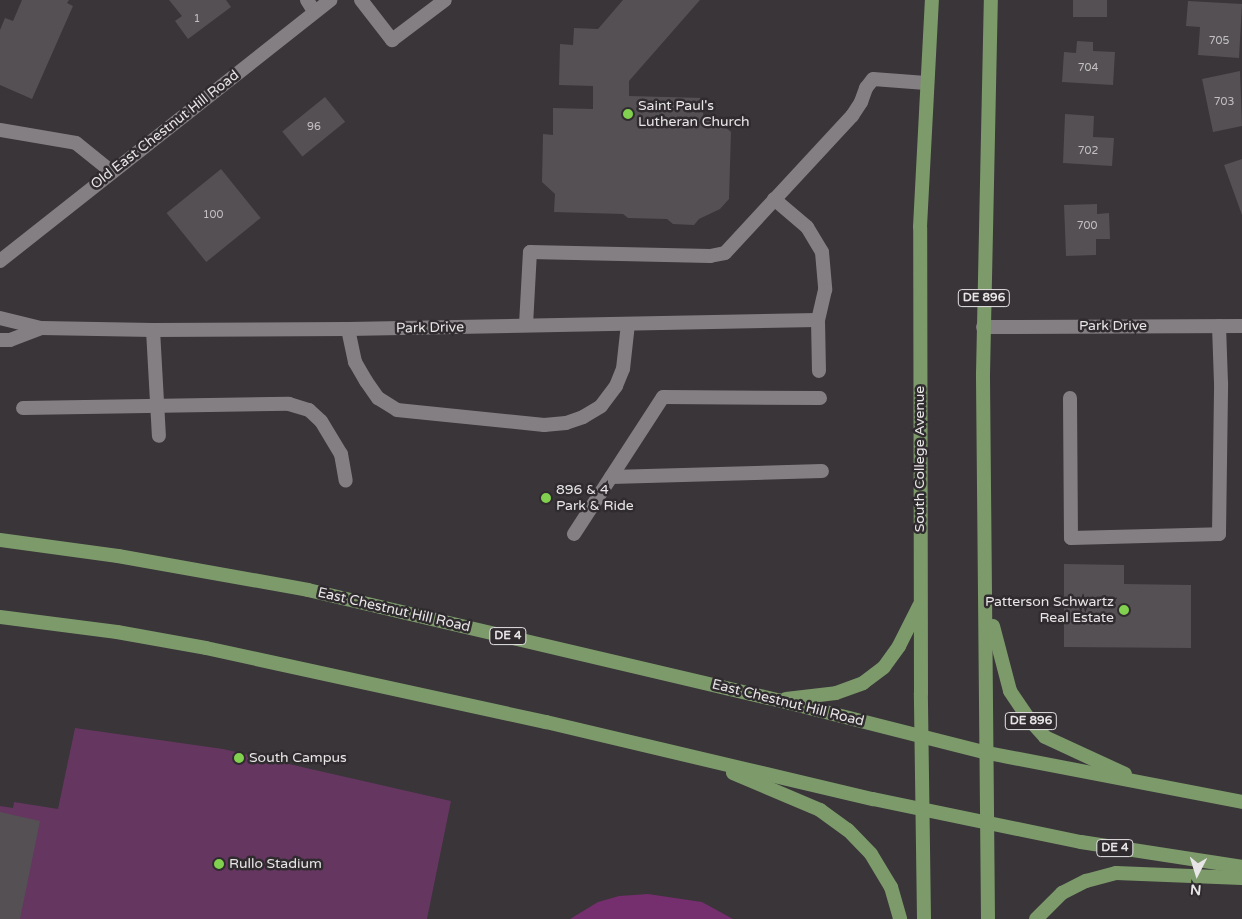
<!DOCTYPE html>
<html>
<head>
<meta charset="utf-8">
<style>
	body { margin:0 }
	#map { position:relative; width:1242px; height:919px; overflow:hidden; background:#393539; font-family:"Varela Round",sans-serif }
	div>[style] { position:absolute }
	.green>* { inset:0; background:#653660 }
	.water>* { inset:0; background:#752e6e }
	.building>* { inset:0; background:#545054; transform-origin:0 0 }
	.service>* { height:14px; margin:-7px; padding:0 7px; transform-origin:7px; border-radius:7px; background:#847f83 }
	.minor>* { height:14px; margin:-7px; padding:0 7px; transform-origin:7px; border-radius:7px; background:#847f83 }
	.tertiary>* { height:14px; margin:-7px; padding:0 7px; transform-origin:7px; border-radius:7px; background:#847f83 }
	.primary>* { height:14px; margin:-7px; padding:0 7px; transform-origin:7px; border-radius:7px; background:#7d9a6b }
	.dots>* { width:14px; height:14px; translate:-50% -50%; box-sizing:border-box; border:2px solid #2f2b2e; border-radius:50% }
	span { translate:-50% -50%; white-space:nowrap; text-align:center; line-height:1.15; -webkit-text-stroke:5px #2f2b2e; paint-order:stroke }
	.number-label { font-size:11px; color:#c3c0c2 }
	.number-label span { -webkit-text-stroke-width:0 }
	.shield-label span { padding:1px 4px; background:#2f2b2e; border:1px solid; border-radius:4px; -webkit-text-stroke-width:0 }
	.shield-label { font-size:12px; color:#e8e5e7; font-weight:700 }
	.poi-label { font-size:14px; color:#e8e5e7 }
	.left { translate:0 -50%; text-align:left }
	.right { translate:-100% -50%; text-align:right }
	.street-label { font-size:14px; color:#e8e5e7 }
	.north { position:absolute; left:1172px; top:849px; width:50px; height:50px; -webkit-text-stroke:4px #2f2b2e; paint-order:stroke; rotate:185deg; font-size:14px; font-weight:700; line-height:20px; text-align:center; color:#e8e5e7 }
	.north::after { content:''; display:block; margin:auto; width:18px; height:22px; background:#e8e5e7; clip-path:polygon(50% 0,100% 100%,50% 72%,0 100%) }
</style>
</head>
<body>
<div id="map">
	<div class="green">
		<div style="clip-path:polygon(75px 728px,223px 749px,451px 801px,427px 919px,0 919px,0 806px,13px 808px,14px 802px,58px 809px)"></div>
	</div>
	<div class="water">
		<div style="clip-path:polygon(648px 894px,702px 902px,733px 919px,570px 919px,598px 902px,619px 896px)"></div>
	</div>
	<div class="building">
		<div style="clip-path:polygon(22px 0,69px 0,67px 3px,73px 6px,32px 99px,0 85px,0 30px,5px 18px,13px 21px)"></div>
		<div style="clip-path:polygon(169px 0,226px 0,231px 7px,188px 39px,175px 21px,182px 16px)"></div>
		<div style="clip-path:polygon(623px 0,700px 0,629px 81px,629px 96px,704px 98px,703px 119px,716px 119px,731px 132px,729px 199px,720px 209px,699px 219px,694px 225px,673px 224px,667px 219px,628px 218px,623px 214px,554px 212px,555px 194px,542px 182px,543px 134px,553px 135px,553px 108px,593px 109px,593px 86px,559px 85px,560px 44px,573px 45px,574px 28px,598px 29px)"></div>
		<div style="left:1073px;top:0;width:34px;height:17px"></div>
		<div style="clip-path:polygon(1188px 1px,1242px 4px,1239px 58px,1198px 55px,1200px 27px,1186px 26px)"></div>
		<div style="clip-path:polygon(1077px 41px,1093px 42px,1093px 51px,1115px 52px,1113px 85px,1062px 82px,1064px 52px,1076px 53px)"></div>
		<div style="clip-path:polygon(1240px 71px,1242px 126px,1213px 132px,1202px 79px)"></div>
		<div style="left:325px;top:97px;width:32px;height:55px;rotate:51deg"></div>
		<div style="clip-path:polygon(1065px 114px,1094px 116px,1093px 137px,1114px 138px,1112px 166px,1063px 163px)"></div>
		<div style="clip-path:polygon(1242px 159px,1242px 215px,1224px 165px)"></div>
		<div style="left:221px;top:169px;width:63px;height:70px;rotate:51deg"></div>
		<div style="clip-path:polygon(1097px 204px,1097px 214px,1109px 213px,1110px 239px,1096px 239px,1096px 255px,1066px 256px,1064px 205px)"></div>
		<div style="clip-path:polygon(1064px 564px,1124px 565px,1124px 584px,1191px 585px,1191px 648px,1064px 647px)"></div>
		<div style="clip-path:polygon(0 812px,40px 821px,20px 919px,0 919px)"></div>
	</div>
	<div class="service">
		<div style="left:361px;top:0;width:51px;rotate:52.2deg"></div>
		<div style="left:392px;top:40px;width:66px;rotate:-37deg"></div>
		<div style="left:774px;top:199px;width:43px;rotate:40.3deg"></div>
		<div style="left:807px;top:227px;width:29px;rotate:59deg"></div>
		<div style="left:822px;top:252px;width:38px;rotate:85deg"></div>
		<div style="left:825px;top:290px;width:31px;rotate:103deg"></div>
		<div style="left:818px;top:320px;width:51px;rotate:88.9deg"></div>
		<div style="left:526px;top:325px;width:73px;rotate:-86.9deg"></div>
		<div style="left:530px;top:252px;width:180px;rotate:1.3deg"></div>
		<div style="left:710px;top:256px;width:15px;rotate:-11deg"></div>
		<div style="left:725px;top:253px;width:187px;rotate:-47.2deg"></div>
		<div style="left:852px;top:116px;width:17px;rotate:-57deg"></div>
		<div style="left:861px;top:102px;width:15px;rotate:-70deg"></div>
		<div style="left:866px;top:88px;width:11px;rotate:-52deg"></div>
		<div style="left:873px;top:79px;width:53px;rotate:4.3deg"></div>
		<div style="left:348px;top:329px;width:34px;rotate:78deg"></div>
		<div style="left:355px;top:362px;width:22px;rotate:60deg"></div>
		<div style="left:366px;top:381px;width:21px;rotate:55deg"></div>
		<div style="left:378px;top:398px;width:22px;rotate:32deg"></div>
		<div style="left:397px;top:410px;width:148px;rotate:5.8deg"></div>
		<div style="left:544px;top:425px;width:22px;rotate:-5deg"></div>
		<div style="left:566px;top:423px;width:18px;rotate:-19deg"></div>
		<div style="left:583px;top:417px;width:21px;rotate:-31deg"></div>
		<div style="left:601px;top:406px;width:25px;rotate:-53deg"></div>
		<div style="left:616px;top:386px;width:18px;rotate:-68deg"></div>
		<div style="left:623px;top:369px;width:45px;rotate:-83.7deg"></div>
		<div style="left:153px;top:330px;width:106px;rotate:86.8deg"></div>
		<div style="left:1070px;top:398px;width:140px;rotate:89.6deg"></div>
		<div style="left:1071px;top:538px;width:148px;rotate:-1.5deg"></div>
		<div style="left:1219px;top:534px;width:151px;rotate:-89.2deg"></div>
		<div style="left:1221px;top:383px;width:57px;rotate:-92deg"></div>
		<div style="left:23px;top:408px;width:266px;rotate:-0.9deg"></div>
		<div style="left:289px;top:404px;width:21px;rotate:17deg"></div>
		<div style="left:309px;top:410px;width:16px;rotate:43deg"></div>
		<div style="left:321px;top:421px;width:39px;rotate:59deg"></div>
		<div style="left:341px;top:454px;width:27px;rotate:80deg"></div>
		<div style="left:611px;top:477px;width:211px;rotate:-1.6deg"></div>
		<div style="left:574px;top:534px;width:163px;rotate:-57deg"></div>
		<div style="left:663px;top:397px;width:157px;rotate:0.4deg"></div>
	</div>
	<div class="minor">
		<div style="left:307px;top:0;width:13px;rotate:58deg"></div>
		<div style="left:0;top:130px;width:77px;rotate:9.7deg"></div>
		<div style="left:76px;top:143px;width:46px;rotate:38.9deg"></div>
		<div style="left:0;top:318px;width:42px;rotate:13.7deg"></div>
		<div style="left:41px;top:328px;width:112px;rotate:1deg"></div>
		<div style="left:153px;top:330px;width:195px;rotate:-0.3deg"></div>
		<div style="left:348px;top:329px;width:470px;rotate:-1.1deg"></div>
		<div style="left:983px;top:327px;width:259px;rotate:-0.2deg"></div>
		<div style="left:0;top:340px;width:10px"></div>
		<div style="left:10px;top:340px;width:33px;rotate:-21deg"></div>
	</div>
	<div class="tertiary">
		<div style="left:0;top:261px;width:421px;rotate:-38.3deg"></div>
	</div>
	<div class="primary">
		<div style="left:0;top:540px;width:119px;rotate:7.7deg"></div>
		<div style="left:118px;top:556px;width:193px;rotate:10.1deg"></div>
		<div style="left:308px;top:590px;width:483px;rotate:13.2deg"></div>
		<div style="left:778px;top:700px;width:217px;rotate:14.2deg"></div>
		<div style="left:988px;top:753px;width:259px;rotate:10.9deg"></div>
		<div style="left:0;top:617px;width:118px;rotate:7.3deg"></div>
		<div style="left:117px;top:632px;width:90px;rotate:10.2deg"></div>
		<div style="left:206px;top:648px;width:348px;rotate:12.3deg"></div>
		<div style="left:546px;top:722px;width:336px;rotate:13.3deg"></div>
		<div style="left:873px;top:799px;width:212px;rotate:11.7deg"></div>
		<div style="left:1081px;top:842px;width:163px;rotate:8.8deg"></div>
		<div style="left:993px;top:626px;width:67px;rotate:75.3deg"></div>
		<div style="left:1010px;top:691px;width:32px;rotate:56deg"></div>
		<div style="left:1028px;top:718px;width:25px;rotate:48deg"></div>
		<div style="left:1045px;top:737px;width:88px;rotate:24.8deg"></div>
		<div style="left:786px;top:699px;width:50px;rotate:-6.8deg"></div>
		<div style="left:836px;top:693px;width:29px;rotate:-20deg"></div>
		<div style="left:863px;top:683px;width:26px;rotate:-37deg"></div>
		<div style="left:884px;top:667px;width:26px;rotate:-54deg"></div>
		<div style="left:899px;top:646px;width:45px;rotate:-63.4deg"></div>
		<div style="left:733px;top:773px;width:95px;rotate:23deg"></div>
		<div style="left:820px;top:810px;width:34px;rotate:36deg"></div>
		<div style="left:848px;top:830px;width:33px;rotate:46deg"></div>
		<div style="left:871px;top:854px;width:39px;rotate:59deg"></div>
		<div style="left:891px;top:887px;width:33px;rotate:74deg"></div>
		<div style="left:924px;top:919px;width:226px;rotate:-90.8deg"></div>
		<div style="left:921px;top:693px;width:466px;rotate:-90.1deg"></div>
		<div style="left:920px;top:227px;width:227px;rotate:-87deg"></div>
		<div style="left:988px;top:919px;width:545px;rotate:-90.53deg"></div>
		<div style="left:983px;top:374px;width:374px;rotate:-88.8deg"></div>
		<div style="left:1036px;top:919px;width:37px;rotate:-45deg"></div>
		<div style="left:1062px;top:893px;width:27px;rotate:-27deg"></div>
		<div style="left:1086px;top:881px;width:31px;rotate:-15deg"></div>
		<div style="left:1116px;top:873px;width:126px;rotate:2.3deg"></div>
	</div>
	<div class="dots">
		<div style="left:628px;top:114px;background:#82d04f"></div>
		<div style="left:546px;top:498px;background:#82d04f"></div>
		<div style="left:1124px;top:610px;background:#82d04f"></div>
		<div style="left:239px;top:758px;background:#82d04f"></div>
		<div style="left:219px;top:864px;background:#82d04f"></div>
	</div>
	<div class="number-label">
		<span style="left:197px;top:19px">1</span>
		<span style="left:1219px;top:41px">705</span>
		<span style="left:1088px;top:68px">704</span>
		<span style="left:1224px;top:102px">703</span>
		<span style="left:314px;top:127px">96</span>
		<span style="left:1088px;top:151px">702</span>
		<span style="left:213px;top:215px">100</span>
		<span style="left:1087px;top:226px">700</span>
	</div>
	<div class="shield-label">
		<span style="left:984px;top:298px">DE 896</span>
		<span style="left:508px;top:636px">DE 4</span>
		<span style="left:1031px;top:721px">DE 896</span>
		<span style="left:1115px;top:848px">DE 4</span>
	</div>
	<div class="poi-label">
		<span class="left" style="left:638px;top:114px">Saint Paul's<br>Lutheran Church</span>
		<span class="left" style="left:556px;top:498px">896 &amp; 4<br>Park &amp; Ride</span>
		<span class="right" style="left:1114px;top:610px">Patterson Schwartz<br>Real Estate</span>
		<span class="left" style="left:249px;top:758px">South Campus</span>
		<span class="left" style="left:229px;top:864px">Rullo Stadium</span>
	</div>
	<div class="street-label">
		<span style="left:165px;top:130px;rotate:-38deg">Old East Chestnut Hill Road</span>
		<span style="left:1113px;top:326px">Park Drive</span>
		<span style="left:430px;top:328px;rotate:-1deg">Park Drive</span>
		<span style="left:920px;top:459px;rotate:-90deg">South College Avenue</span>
		<span style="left:394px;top:610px;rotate:13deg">East Chestnut Hill Road</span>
		<span style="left:788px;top:703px;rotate:14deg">East Chestnut Hill Road</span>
	</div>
	<div class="north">N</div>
</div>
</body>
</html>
